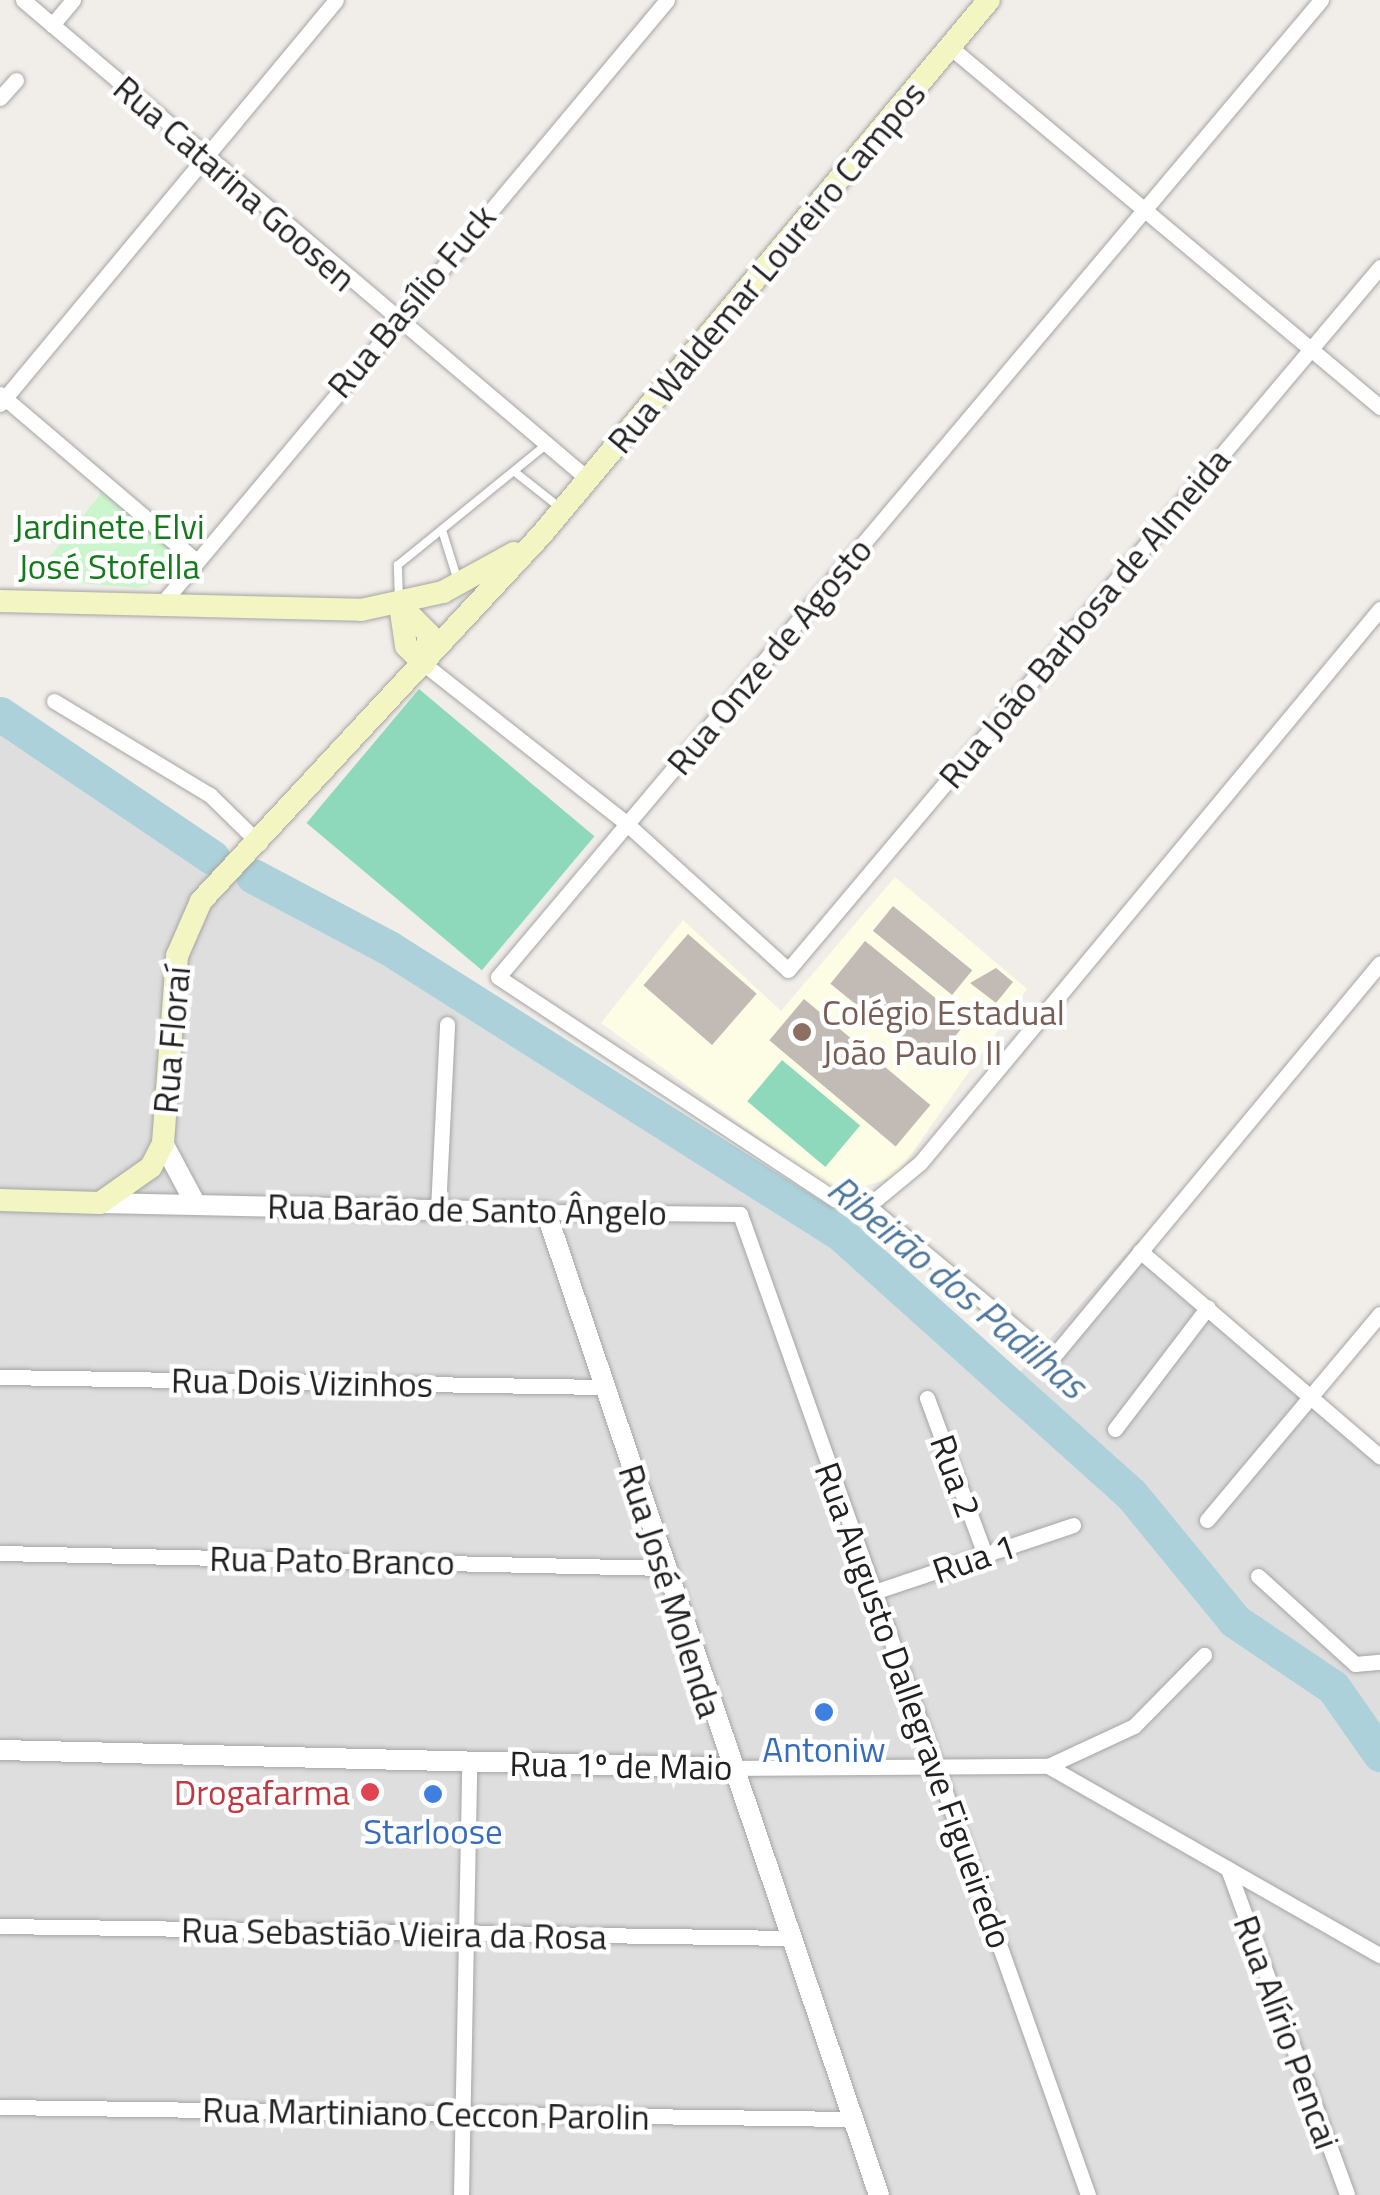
<!DOCTYPE html>
<html>
<head>
<meta charset="utf-8">
<style>
	body { margin:0 }
	#map { position:relative; width:1380px; height:2195px; overflow:hidden; background:#f1eee9; font-family:"Titillium Web",sans-serif }
	div>[style] { position:absolute }
	.residential>* { inset:0; background:#dfdede }
	.education>* { inset:0; background:#fdfde6 }
	.park>* { inset:0; background:#cbf6cd }
	.pitch>* { inset:0; background:#8ed9bb; transform-origin:0 0 }
	.river>* { height:35px; margin:-17.5px; padding:0 17.5px; transform-origin:17.5px; border-radius:17.5px; background:#add1da }
	.building>* { inset:0; background:#c1bab5; transform-origin:0 0 }
	.roads { filter:drop-shadow(0 0 2px #a5a5a5) drop-shadow(0 0 2px #a5a5a5) }
	.service>* { height:8px; margin:-4px; padding:0 4px; transform-origin:4px; border-radius:4px; background:#fff }
	.minor>* { height:15px; margin:-7.5px; padding:0 7.5px; transform-origin:7.5px; border-radius:7.5px; background:#fff }
	.tertiary>* { height:20px; margin:-10px; padding:0 10px; transform-origin:10px; border-radius:10px; background:#fff }
	.secondary>* { height:22px; margin:-11px; padding:0 11px; transform-origin:11px; border-radius:11px; background:#f3f5c2 }
	.dots>* { width:28px; height:28px; translate:-50% -50%; box-sizing:border-box; border:5px solid #fff; border-radius:50% }
	span { translate:-50% -50%; white-space:nowrap; text-align:center; line-height:1.15; -webkit-text-stroke:9px #fff; paint-order:stroke }
	.street-label { font-size:35px; color:#212121 }
	.park-label { font-size:35px; color:#157a1c }
	.education-label { font-size:35px; color:#785e54 }
	.left { translate:0 -50%; text-align:left }
	.shop-label { font-size:35px; color:#366cbe }
	.health-label { font-size:35px; color:#be3a42 }
	.right { translate:-100% -50%; text-align:right }
	.water-label { font-size:38px; color:#4d769c; font-style:italic }
</style>
</head>
<body>
<div id="map">
	<div class="residential">
		<div style="clip-path:polygon(0 714px,212px 857px,389px 948px,841px 1234px,1007px 1387px,1138px 1240px,1317px 1391px,1306px 1405px,1380px 1459px,1380px 2195px,0 2195px)"></div>
	</div>
	<div class="education">
		<div style="clip-path:polygon(895px 877px,1027px 989px,896px 1176px,838px 1195px,601px 1023px,683px 920px,781px 1011px)"></div>
	</div>
	<div class="park">
		<div style="clip-path:polygon(102px 492px,167px 543px,173px 558px,160px 581px,138px 588px,32px 579px)"></div>
	</div>
	<div class="pitch">
		<div style="left:419px;top:689px;width:229px;height:175px;rotate:40deg"></div>
		<div style="left:782px;top:1060px;width:102px;height:54px;rotate:40deg"></div>
	</div>
	<div class="river">
		<div style="left:0;top:714px;width:256px;rotate:34deg"></div>
		<div style="left:253px;top:876px;width:154px;rotate:27.9deg"></div>
		<div style="left:389px;top:948px;width:535px;rotate:32.32deg"></div>
		<div style="left:841px;top:1234px;width:389px;rotate:41.9deg"></div>
		<div style="left:1131px;top:1494px;width:164px;rotate:50.7deg"></div>
		<div style="left:1235px;top:1621px;width:118px;rotate:34deg"></div>
		<div style="left:1333px;top:1687px;width:82px;rotate:55deg"></div>
	</div>
	<div class="building">
		<div style="left:893px;top:906px;width:102px;height:32px;rotate:39deg"></div>
		<div style="left:688px;top:934px;width:91px;height:68px;rotate:41deg"></div>
		<div style="left:865px;top:941px;width:130px;height:55px;rotate:39deg"></div>
		<div style="clip-path:polygon(996px 968px,1013px 982px,996px 1003px,970px 983px)"></div>
		<div style="left:804px;top:999px;width:165px;height:54px;rotate:40deg"></div>
	</div>
	<div class="roads">
		<div class="service">
			<div style="left:515px;top:472px;width:55px;rotate:38.3deg"></div>
			<div style="left:442px;top:530px;width:53px;rotate:72.6deg"></div>
			<div style="left:399px;top:600px;width:35px;rotate:-92deg"></div>
			<div style="left:398px;top:565px;width:193px;rotate:-39.1deg"></div>
		</div>
		<div class="minor">
			<div style="left:23px;top:0;width:741px;rotate:40.29deg"></div>
			<div style="left:1321px;top:0;width:1277px;rotate:130.11deg"></div>
			<div style="left:498px;top:977px;width:404px;rotate:33.4deg"></div>
			<div style="left:835px;top:1199px;width:34px;rotate:12deg"></div>
			<div style="left:868px;top:1206px;width:239px;rotate:39.6deg"></div>
			<div style="left:1052px;top:1358px;width:513px;rotate:-50.29deg"></div>
			<div style="left:52px;top:25px;width:33px;rotate:-50deg"></div>
			<div style="left:950px;top:47px;width:561px;rotate:39.94deg"></div>
			<div style="left:0;top:98px;width:24px;rotate:-48deg"></div>
			<div style="left:0;top:394px;width:253px;rotate:40.4deg"></div>
			<div style="left:0;top:404px;width:525px;rotate:-50.25deg"></div>
			<div style="left:160px;top:606px;width:790px;rotate:-50.08deg"></div>
			<div style="left:424px;top:664px;width:258px;rotate:38.2deg"></div>
			<div style="left:627px;top:824px;width:217px;rotate:42.2deg"></div>
			<div style="left:788px;top:970px;width:919px;rotate:-49.9deg"></div>
			<div style="left:54px;top:701px;width:182px;rotate:31.1deg"></div>
			<div style="left:210px;top:795px;width:69px;rotate:44.4deg"></div>
			<div style="left:868px;top:1206px;width:67px;rotate:-39.6deg"></div>
			<div style="left:920px;top:1163px;width:720px;rotate:-50.3deg"></div>
			<div style="left:438px;top:1210px;width:186px;rotate:-87.2deg"></div>
			<div style="left:546px;top:1212px;width:194px;rotate:0.6deg"></div>
			<div style="left:740px;top:1214px;width:1041px;rotate:70.47deg"></div>
			<div style="left:1140px;top:1251px;width:316px;rotate:40.6deg"></div>
			<div style="left:0;top:1377px;width:604px;rotate:0.95deg"></div>
			<div style="left:927px;top:1398px;width:167px;rotate:69.7deg"></div>
			<div style="left:1115px;top:1429px;width:153px;rotate:-52.7deg"></div>
			<div style="left:1207px;top:1520px;width:269px;rotate:-50deg"></div>
			<div style="left:0;top:1553px;width:664px;rotate:1.29deg"></div>
			<div style="left:1258px;top:1576px;width:131px;rotate:42.2deg"></div>
			<div style="left:1355px;top:1664px;width:25px;rotate:-5deg"></div>
			<div style="left:874px;top:1592px;width:210px;rotate:-18.6deg"></div>
			<div style="left:1048px;top:1766px;width:382px;rotate:29.7deg"></div>
			<div style="left:730px;top:1768px;width:318px;rotate:-0.4deg"></div>
			<div style="left:1048px;top:1766px;width:95px;rotate:-24.9deg"></div>
			<div style="left:1134px;top:1726px;width:100px;rotate:-45.4deg"></div>
			<div style="left:1228px;top:1869px;width:347px;rotate:69.9deg"></div>
			<div style="left:0;top:1926px;width:788px;rotate:0.87deg"></div>
			<div style="left:0;top:2107px;width:852px;rotate:0.81deg"></div>
			<div style="left:461px;top:2195px;width:434px;rotate:-88.9deg"></div>
		</div>
		<div class="tertiary">
			<div style="left:163px;top:1143px;width:68px;rotate:61.9deg"></div>
			<div style="left:100px;top:1203px;width:446px;rotate:1.2deg"></div>
			<div style="left:546px;top:1212px;width:1038px;rotate:71.29deg"></div>
			<div style="left:0;top:1750px;width:730px;rotate:1.41deg"></div>
		</div>
		<div class="secondary">
			<div style="left:0;top:601px;width:361px;rotate:1.4deg"></div>
			<div style="left:361px;top:610px;width:84px;rotate:-12.4deg"></div>
			<div style="left:443px;top:592px;width:81px;rotate:-28.8deg"></div>
			<div style="left:400px;top:605px;width:41px;rotate:45deg"></div>
			<div style="left:429px;top:634px;width:30px;rotate:99deg"></div>
			<div style="left:424px;top:664px;width:25px;rotate:-135deg"></div>
			<div style="left:406px;top:646px;width:41px;rotate:-98.3deg"></div>
			<div style="left:0;top:1200px;width:100px;rotate:1.7deg"></div>
			<div style="left:100px;top:1203px;width:62px;rotate:-35.2deg"></div>
			<div style="left:151px;top:1167px;width:27px;rotate:-63deg"></div>
			<div style="left:163px;top:1143px;width:188px;rotate:-85.7deg"></div>
			<div style="left:177px;top:956px;width:60px;rotate:-66.4deg"></div>
			<div style="left:201px;top:901px;width:501px;rotate:-47.1deg"></div>
			<div style="left:542px;top:534px;width:696px;rotate:-50.07deg"></div>
		</div>
	</div>
	<div class="dots">
		<div style="left:802px;top:1032px;background:#8d6e63"></div>
		<div style="left:824px;top:1712px;background:#3f7fe0"></div>
		<div style="left:370px;top:1792px;background:#e0444e"></div>
		<div style="left:433px;top:1794px;background:#3f7fe0"></div>
	</div>
	<div class="street-label">
		<span style="left:235px;top:183px;rotate:41deg">Rua Catarina Goosen</span>
		<span style="left:766px;top:267px;rotate:-50deg">Rua Waldemar Loureiro Campos</span>
		<span style="left:411px;top:301px;rotate:-50deg">Rua Basílio Fuck</span>
		<span style="left:1084px;top:618px;rotate:-50deg">Rua João Barbosa de Almeida</span>
		<span style="left:769px;top:656px;rotate:-50deg">Rua Onze de Agosto</span>
		<span style="left:171px;top:1040px;rotate:-85deg">Rua Floraí</span>
		<span style="left:467px;top:1209px;rotate:1deg">Rua Barão de Santo Ângelo</span>
		<span style="left:302px;top:1382px;rotate:1deg">Rua Dois Vizinhos</span>
		<span style="left:956px;top:1476px;rotate:70deg">Rua 2</span>
		<span style="left:974px;top:1558px;rotate:-19deg">Rua 1</span>
		<span style="left:332px;top:1560px;rotate:1deg">Rua Pato Branco</span>
		<span style="left:671px;top:1591px;rotate:72deg">Rua José Molenda</span>
		<span style="left:914px;top:1705px;rotate:70deg">Rua Augusto Dallegrave Figueiredo</span>
		<span style="left:621px;top:1765px;rotate:1deg">Rua 1º de Maio</span>
		<span style="left:394px;top:1933px;rotate:1deg">Rua Sebastião Vieira da Rosa</span>
		<span style="left:1287px;top:2032px;rotate:70deg">Rua Alírio Pencai</span>
		<span style="left:426px;top:2113px;rotate:1deg">Rua Martiniano Ceccon Parolin</span>
	</div>
	<div class="park-label">
		<span style="left:109px;top:546px">Jardinete Elvi<br>José Stofella</span>
	</div>
	<div class="education-label">
		<span class="left" style="left:822px;top:1032px">Colégio Estadual<br>João Paulo II</span>
	</div>
	<div class="shop-label">
		<span style="left:824px;top:1749px">Antoniw</span>
		<span style="left:433px;top:1831px">Starloose</span>
	</div>
	<div class="health-label">
		<span class="right" style="left:350px;top:1792px">Drogafarma</span>
	</div>
	<div class="water-label">
		<span style="left:957px;top:1287px;rotate:40deg">Ribeirão dos Padilhas</span>
	</div>
</div>
</body>
</html>
